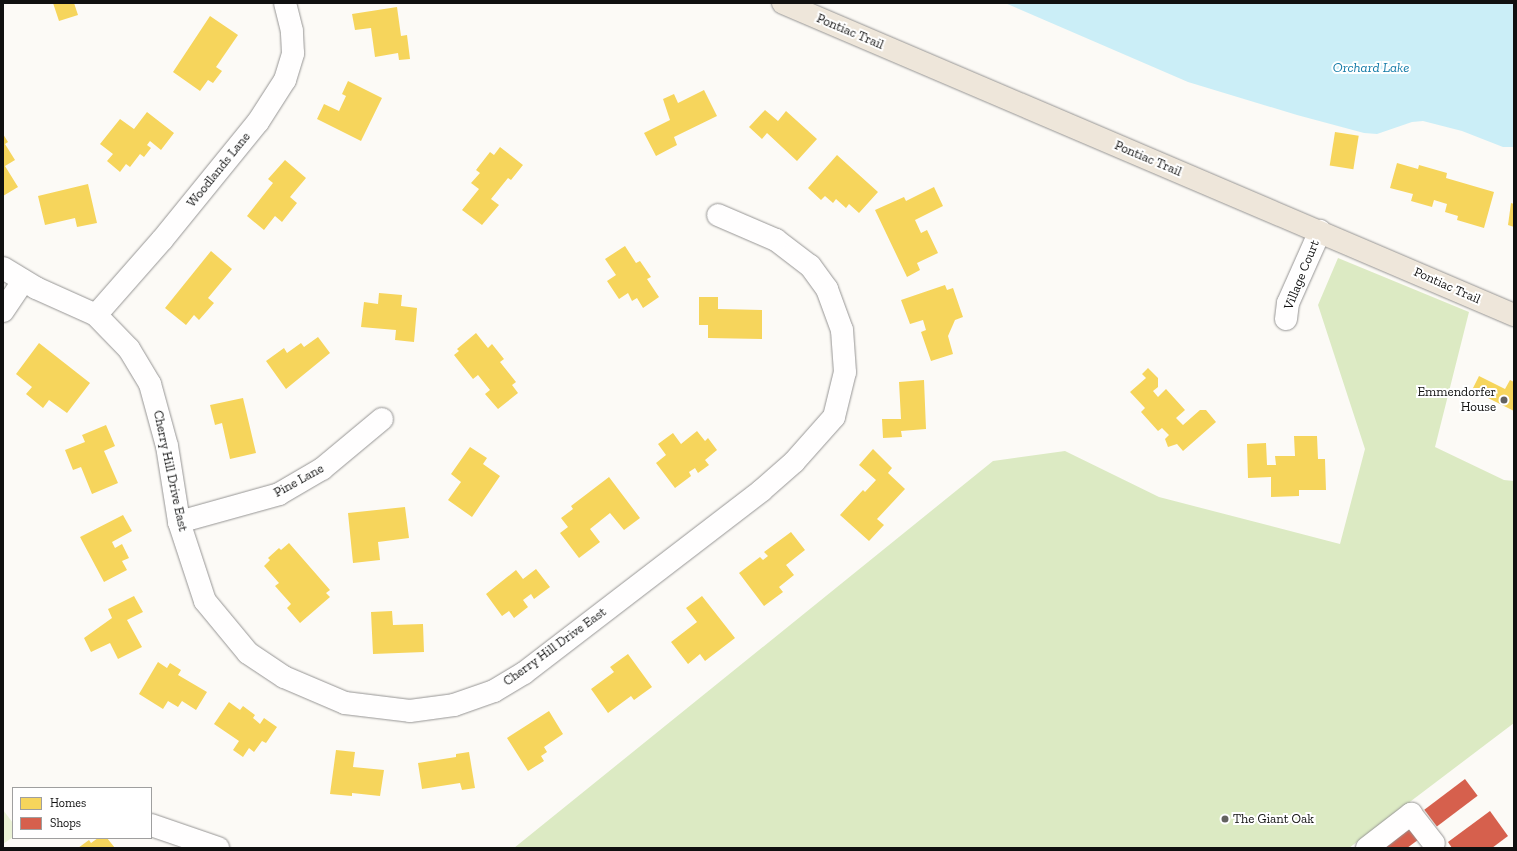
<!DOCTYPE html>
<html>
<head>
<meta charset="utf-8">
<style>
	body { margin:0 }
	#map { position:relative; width:1517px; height:851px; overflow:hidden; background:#fcfaf6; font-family:"Zilla Slab",serif }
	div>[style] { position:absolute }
	.green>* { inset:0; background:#eaf2d5 }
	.forest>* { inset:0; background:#dceac3 }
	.water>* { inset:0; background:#cbeef7 }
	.homes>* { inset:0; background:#f6d55c; transform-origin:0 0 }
	.shops>* { inset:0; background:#d6604d; transform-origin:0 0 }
	.roads { filter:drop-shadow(0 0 1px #969594) drop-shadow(0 0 1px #969594) }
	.minor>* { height:22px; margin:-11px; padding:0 11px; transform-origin:11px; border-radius:11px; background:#fffefe }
	.major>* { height:22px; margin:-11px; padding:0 11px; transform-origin:11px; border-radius:11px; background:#eee6da }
	.dots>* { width:11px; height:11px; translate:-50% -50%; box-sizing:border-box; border:2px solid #fff; border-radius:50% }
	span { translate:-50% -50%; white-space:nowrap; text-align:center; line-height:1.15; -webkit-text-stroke:4px #fff; paint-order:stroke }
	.street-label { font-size:13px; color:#101010 }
	.poi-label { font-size:13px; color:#101010 }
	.right { translate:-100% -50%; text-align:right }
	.left { translate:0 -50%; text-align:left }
	.water-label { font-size:14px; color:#137ba8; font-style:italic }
	.frame { position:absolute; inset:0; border:4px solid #101010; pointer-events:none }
	.legend { position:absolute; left:12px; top:787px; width:140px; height:52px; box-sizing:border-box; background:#fff; border:1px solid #9f9f9f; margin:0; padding:5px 7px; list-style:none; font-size:12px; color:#101010 }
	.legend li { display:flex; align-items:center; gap:8px; height:20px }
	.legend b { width:20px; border:1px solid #9f9f9f }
</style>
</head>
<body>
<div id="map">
	<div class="green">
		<div style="clip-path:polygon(3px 810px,13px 823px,13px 837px,3px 844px)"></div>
	</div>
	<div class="forest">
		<div style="clip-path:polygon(1338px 258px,1469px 312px,1435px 447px,1504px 480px,1514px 481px,1514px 723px,1349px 848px,514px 848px,993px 461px,1065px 451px,1159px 497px,1340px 544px,1365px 449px,1318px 305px)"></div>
	</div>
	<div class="water">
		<div style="clip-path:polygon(1005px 3px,1514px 3px,1514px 147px,1503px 147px,1462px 131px,1423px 121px,1412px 122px,1377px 134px,1364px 133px,1297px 115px,1188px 82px)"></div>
	</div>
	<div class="homes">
		<div style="clip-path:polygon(53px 3px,74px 3px,78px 15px,59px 21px)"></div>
		<div style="clip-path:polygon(397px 7px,401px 36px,407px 35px,410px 59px,399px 60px,398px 53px,375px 57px,371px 28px,355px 30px,352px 14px)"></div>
		<div style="clip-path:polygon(210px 16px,238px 35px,216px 67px,222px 71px,213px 83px,208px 80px,200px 91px,173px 72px)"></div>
		<div style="clip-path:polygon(348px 81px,382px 98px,361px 141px,317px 119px,324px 104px,339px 111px,346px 96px,342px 94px)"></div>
		<div style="clip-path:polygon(704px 90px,717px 116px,674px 137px,677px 145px,656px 156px,644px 133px,670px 120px,663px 99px,674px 94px,678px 103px)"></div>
		<div style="clip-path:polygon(765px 110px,778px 121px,786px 111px,817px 139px,797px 161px,767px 133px,762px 139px,749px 127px)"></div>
		<div style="clip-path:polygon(147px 112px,174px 133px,161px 150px,150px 141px,147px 145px,151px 148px,144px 157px,140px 154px,130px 167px,126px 164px,120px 172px,107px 161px,113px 154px,100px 144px,120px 119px,134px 129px)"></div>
		<div style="left:1335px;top:132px;width:24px;height:34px;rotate:9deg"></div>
		<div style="clip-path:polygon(3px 134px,8px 142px,5px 144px,15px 160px,5px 166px,18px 187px,3px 196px)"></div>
		<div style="clip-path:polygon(500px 147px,523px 165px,511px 180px,508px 178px,491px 199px,499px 205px,482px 225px,462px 210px,479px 189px,471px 183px,480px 173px,476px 170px,490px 152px,494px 155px)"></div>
		<div style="clip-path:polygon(837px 155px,878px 192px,859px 213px,849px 204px,846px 208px,836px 199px,833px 203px,825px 196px,821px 200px,808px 188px)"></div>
		<div style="clip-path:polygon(285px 160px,306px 178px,290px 197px,297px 203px,282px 222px,275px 216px,264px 230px,247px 216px,273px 183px,268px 179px)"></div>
		<div style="clip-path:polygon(1397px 163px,1418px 169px,1419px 165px,1447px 173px,1446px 178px,1494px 192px,1484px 228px,1457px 220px,1458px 216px,1445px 212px,1447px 204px,1434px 200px,1432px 207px,1411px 201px,1413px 194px,1390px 188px)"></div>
		<div style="clip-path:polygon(88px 184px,97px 223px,77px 227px,75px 218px,45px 225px,38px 196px)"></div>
		<div style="clip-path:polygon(934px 187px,943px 206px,915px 220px,921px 233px,927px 230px,938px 253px,917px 263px,920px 270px,907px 277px,875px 210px,904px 197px,906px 201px)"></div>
		<div style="clip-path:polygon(1511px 203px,1514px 204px,1514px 227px,1508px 225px)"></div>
		<div style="clip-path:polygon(625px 246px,636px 263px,640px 261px,651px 277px,647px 279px,659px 297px,643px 308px,637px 298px,632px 301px,628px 293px,619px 299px,607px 281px,616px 275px,605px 259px)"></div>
		<div style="clip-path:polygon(211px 251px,232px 269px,208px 298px,214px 303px,199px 320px,194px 315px,186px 325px,165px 308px)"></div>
		<div style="clip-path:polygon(945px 285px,947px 290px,953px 288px,963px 317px,955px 320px,948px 336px,953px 354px,931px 361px,921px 332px,926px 330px,923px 320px,910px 324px,901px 300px)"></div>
		<div style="clip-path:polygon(379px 293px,402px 295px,401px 306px,417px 308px,414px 342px,395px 340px,396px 330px,361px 327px,364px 302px,378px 304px)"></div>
		<div style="clip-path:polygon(699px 297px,718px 297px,718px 309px,762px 310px,762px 339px,708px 338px,708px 325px,699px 325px)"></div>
		<div style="clip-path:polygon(476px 333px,488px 348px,492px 344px,504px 359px,500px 362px,516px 382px,512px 385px,518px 393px,498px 409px,485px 394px,490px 390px,478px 375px,473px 379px,454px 355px,459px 351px,457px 349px)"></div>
		<div style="clip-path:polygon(318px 337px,330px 353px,286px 389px,266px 361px,284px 348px,287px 353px,301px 343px,304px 347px)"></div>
		<div style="clip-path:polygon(39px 343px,90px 383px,67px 413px,49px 400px,43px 408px,26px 394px,32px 387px,16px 374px)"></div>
		<div style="clip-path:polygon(1148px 368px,1158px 378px,1158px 387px,1153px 391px,1158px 397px,1166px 389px,1185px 410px,1176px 418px,1183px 425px,1200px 410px,1206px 410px,1216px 422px,1183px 451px,1177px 444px,1168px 447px,1165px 439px,1169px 435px,1162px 428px,1158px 431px,1141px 412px,1145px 408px,1130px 392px,1146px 378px,1142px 374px)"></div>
		<div style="clip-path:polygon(1479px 376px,1505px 389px,1510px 380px,1514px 382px,1514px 411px,1472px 390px)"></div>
		<div style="clip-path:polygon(924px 380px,926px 429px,901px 431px,902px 437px,883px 438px,882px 419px,901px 419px,899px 382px)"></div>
		<div style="clip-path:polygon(243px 398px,256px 453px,230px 459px,222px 423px,215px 425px,210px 405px)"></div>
		<div style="clip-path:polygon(106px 425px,115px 446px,104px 451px,118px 483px,92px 494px,81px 467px,73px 470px,65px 450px,85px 442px,82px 435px)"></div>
		<div style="clip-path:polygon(697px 431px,705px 441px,708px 438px,717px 450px,705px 460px,709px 465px,698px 473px,695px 468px,689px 472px,691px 476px,675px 488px,656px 463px,666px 455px,658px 444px,673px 433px,681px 444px)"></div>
		<div style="clip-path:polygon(1294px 436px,1317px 436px,1318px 459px,1325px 459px,1326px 490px,1299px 490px,1299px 496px,1271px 497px,1271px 477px,1248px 478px,1247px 444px,1266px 443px,1267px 465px,1276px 465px,1275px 456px,1295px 456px)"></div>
		<div style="clip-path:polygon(470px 447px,487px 458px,483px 464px,500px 476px,472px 517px,448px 500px,461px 482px,451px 474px)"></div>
		<div style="clip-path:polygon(873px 449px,892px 468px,888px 473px,905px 489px,877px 519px,884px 525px,869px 541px,840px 515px,863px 490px,865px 492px,876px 480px,859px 465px)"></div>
		<div style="clip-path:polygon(609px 477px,640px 518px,624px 530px,610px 513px,590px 529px,600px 542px,579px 558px,560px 533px,568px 527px,561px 518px,573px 509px,571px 506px)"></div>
		<div style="clip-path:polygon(405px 507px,409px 538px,378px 542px,380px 560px,353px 563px,348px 513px)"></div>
		<div style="clip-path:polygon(123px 515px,132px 531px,112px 542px,115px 548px,122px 544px,129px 558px,122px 561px,127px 570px,104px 582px,80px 537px)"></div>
		<div style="clip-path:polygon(791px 532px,805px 550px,786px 565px,794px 575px,779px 587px,783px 592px,764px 606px,739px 573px,760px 557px,763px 560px,768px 556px,764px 552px)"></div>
		<div style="clip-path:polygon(289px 543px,330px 590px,326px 593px,330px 597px,300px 623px,287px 608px,291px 604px,275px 586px,279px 583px,264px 566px,270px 560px,268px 558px,279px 548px,281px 550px)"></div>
		<div style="clip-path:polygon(536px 569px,550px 587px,534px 599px,531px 594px,523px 600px,528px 607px,514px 618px,509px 611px,502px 616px,486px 594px,516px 570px,523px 579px)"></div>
		<div style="clip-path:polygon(134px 596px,143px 612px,127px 620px,142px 647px,118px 659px,110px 643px,91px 652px,84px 638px,112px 618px,108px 609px)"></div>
		<div style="clip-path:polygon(702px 596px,735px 638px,705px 661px,700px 654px,688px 664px,671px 642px,697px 622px,686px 608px)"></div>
		<div style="clip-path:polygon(392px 611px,393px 625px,423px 624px,424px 652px,373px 654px,371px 612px)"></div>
		<div style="clip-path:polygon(628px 654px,652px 687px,634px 700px,631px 696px,608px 713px,591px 689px,614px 672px,610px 667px)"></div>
		<div style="clip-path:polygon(158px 662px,167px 668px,170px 663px,181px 670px,178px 675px,207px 692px,196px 710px,182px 701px,178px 707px,168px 701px,163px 709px,139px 694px)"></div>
		<div style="clip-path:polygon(229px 702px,240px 710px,243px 706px,255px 715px,253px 718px,260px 724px,264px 718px,277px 727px,266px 743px,262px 741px,254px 752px,249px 748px,243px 757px,233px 750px,239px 741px,214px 724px)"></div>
		<div style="clip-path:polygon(549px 711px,563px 734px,544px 747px,547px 752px,541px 756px,544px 761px,528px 771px,507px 738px)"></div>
		<div style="clip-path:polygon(336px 750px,355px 752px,353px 767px,384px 770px,380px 796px,352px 793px,352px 796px,330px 794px)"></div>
		<div style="clip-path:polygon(469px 752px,475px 788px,462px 790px,460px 783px,422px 789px,418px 763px,456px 757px,456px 754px)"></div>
		<div style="clip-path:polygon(98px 838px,107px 838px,115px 848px,78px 848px,89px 840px,91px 843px)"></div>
	</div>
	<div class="shops">
		<div style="left:1465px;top:779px;width:21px;height:51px;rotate:53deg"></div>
		<div style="clip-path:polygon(1490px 811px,1508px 836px,1492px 848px,1452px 848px,1448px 842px)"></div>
		<div style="clip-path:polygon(1412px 824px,1422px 837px,1407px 848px,1380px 848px)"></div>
	</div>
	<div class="roads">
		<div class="minor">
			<div style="left:3px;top:268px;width:39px;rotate:31deg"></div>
			<div style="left:36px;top:288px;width:66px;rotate:24.2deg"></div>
			<div style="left:96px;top:315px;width:47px;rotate:45.9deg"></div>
			<div style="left:129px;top:349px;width:41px;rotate:59deg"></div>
			<div style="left:150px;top:384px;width:64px;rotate:74.7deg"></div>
			<div style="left:167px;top:446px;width:77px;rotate:81deg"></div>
			<div style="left:179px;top:522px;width:83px;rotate:71.8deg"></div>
			<div style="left:205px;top:601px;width:67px;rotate:50.4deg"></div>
			<div style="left:248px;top:653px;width:43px;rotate:33.7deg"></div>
			<div style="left:284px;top:677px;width:66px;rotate:23.1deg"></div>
			<div style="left:345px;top:703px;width:65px;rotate:7deg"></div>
			<div style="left:410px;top:711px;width:44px;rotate:-7.8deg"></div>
			<div style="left:454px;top:705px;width:42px;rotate:-19.3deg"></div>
			<div style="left:494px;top:691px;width:35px;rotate:-31deg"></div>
			<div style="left:524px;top:673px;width:299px;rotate:-37.5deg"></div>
			<div style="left:761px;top:491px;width:44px;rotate:-41.3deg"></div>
			<div style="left:794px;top:462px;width:60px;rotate:-48.4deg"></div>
			<div style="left:834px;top:417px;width:46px;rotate:-76.3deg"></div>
			<div style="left:845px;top:372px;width:42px;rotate:-94.1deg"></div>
			<div style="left:842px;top:330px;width:44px;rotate:-110.1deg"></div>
			<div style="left:827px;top:289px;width:29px;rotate:-126deg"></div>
			<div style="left:810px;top:266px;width:43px;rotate:-142.6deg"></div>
			<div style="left:776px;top:240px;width:63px;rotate:-156.7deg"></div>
			<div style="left:3px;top:311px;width:36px;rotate:-56deg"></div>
			<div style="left:96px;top:315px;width:100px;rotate:-48.7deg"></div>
			<div style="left:162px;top:240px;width:152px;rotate:-50.9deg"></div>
			<div style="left:258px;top:122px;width:50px;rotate:-57.3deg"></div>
			<div style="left:285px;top:80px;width:28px;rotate:-73deg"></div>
			<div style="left:293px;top:53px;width:22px;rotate:-93deg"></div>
			<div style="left:292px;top:31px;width:29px;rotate:-104deg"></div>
			<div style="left:1286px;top:319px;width:16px;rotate:-83deg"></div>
			<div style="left:1288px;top:303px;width:79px;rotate:-66deg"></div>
			<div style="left:179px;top:522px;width:104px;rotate:-15.6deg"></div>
			<div style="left:279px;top:494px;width:50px;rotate:-30.2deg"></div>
			<div style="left:322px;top:469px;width:78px;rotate:-39.8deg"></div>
			<div style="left:151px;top:825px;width:71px;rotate:18.9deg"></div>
			<div style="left:1367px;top:848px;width:56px;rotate:-37.7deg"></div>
			<div style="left:1411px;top:814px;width:37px;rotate:52deg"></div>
		</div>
		<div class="major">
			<div style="left:783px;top:3px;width:795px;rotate:23.11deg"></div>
		</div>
	</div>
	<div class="dots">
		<div style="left:1504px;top:400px;background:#636260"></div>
		<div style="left:1225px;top:819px;background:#636260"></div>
	</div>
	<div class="street-label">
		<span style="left:850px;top:32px;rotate:23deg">Pontiac Trail</span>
		<span style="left:1148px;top:159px;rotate:23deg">Pontiac Trail</span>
		<span style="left:219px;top:170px;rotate:-51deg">Woodlands Lane</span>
		<span style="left:1302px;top:275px;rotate:-68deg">Village Court</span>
		<span style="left:1447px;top:286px;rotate:24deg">Pontiac Trail</span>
		<span style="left:170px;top:471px;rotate:78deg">Cherry Hill Drive East</span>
		<span style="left:299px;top:481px;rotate:-29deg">Pine Lane</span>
		<span style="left:555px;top:647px;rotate:-36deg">Cherry Hill Drive East</span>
	</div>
	<div class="poi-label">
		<span class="right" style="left:1496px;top:400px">Emmendorfer<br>House</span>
		<span class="left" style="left:1233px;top:819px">The Giant Oak</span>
	</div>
	<div class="water-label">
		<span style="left:1371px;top:68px">Orchard Lake</span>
	</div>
	<div class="frame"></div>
	<ul class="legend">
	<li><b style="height:11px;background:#f6d55c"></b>Homes</li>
	<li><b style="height:11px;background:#d6604d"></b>Shops</li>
	</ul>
</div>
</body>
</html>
